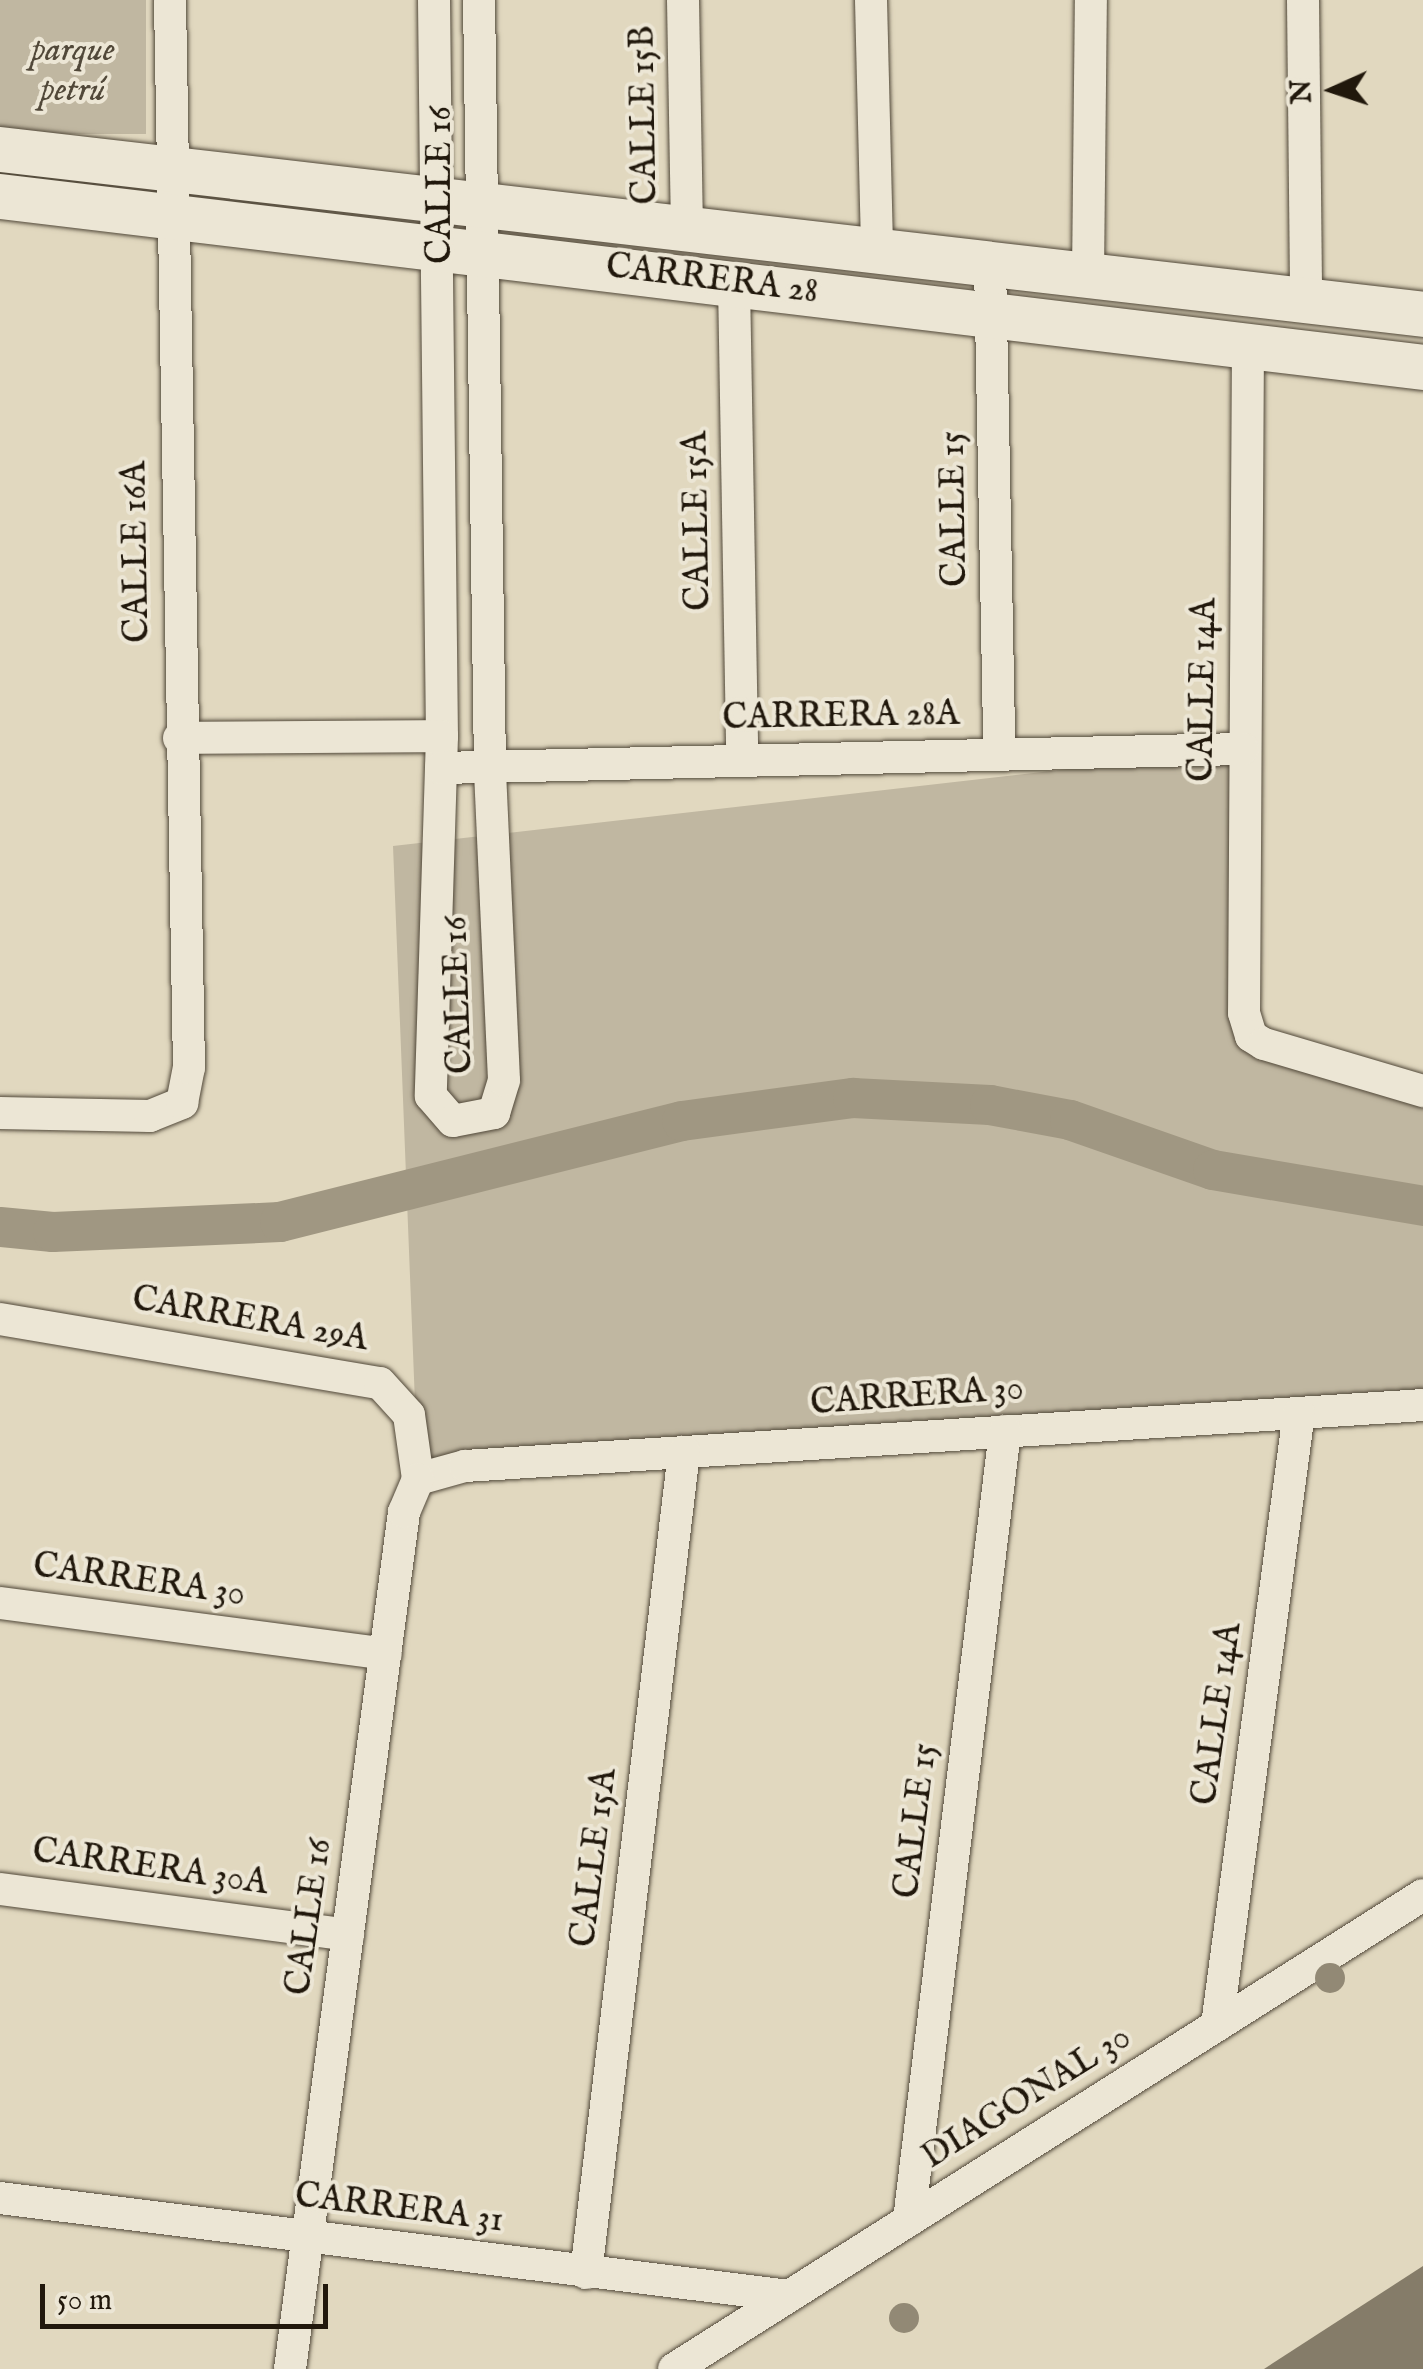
<!DOCTYPE html>
<html>
<head>
<meta charset="utf-8">
<style>
	body { margin:0 }
	#map { position:relative; width:1423px; height:2369px; overflow:hidden; background:#e1d8bf; font-family:"IM FELL English",serif }
	div>[style] { position:absolute }
	.green>* { inset:0; background:#c0b7a1; transform-origin:0 0 }
	.canal>* { height:40px; margin:-20px; padding:0 20px; transform-origin:20px; border-radius:20px; background:#a09782 }
	.building>* { inset:0; background:#857c69 }
	.roads { filter:drop-shadow(0 0 2px #514839) drop-shadow(0 0 2px #514839) }
	.street>* { height:32px; margin:-16px; padding:0 16px; transform-origin:16px; border-radius:16px; background:#ece6d5 }
	.secondary>* { height:45px; margin:-22.5px; padding:0 22.5px; transform-origin:22.5px; border-radius:22.5px; background:#ece6d5 }
	.trees>* { width:30px; height:30px; margin:-15px; border-radius:50%; background:#928975 }
	span { translate:-50% -50%; white-space:nowrap; text-align:center; line-height:1.15; -webkit-text-stroke:8px #ece6d5; paint-order:stroke }
	.park-label { font-size:35px; color:#514839; font-style:italic }
	.street-label { font-size:35px; color:#21180c }
	.north { position:absolute; left:1283px; top:40px; width:100px; height:100px; -webkit-text-stroke:8px #ece6d5; paint-order:stroke; rotate:267deg; font-size:28px; font-weight:700; line-height:40px; text-align:center; color:#21180c }
	.north::after { content:''; display:block; margin:auto; width:35px; height:45px; background:#21180c; clip-path:polygon(50% 0,100% 100%,50% 72%,0 100%) }
	.scale { position:absolute; left:40px; top:2284px; width:288px; height:45px; box-sizing:border-box; border:5px solid #21180c; border-top:0; padding-left:12px; font-size:30px; line-height:35px; white-space:nowrap; color:#21180c; -webkit-text-stroke:8px #ece6d5; paint-order:stroke }
</style>
</head>
<body>
<div id="map">
	<div class="green">
		<div style="left:0;top:0;width:146px;height:134px"></div>
		<div style="clip-path:polygon(1243px 749px,1251px 1036px,1423px 1089px,1423px 1405px,418px 1479px,393px 846px)"></div>
	</div>
	<div class="canal">
		<div style="left:0;top:1227px;width:53px;rotate:5.4deg"></div>
		<div style="left:53px;top:1232px;width:227px;rotate:-2.5deg"></div>
		<div style="left:280px;top:1222px;width:414px;rotate:-14.1deg"></div>
		<div style="left:682px;top:1121px;width:173px;rotate:-7.7deg"></div>
		<div style="left:853px;top:1098px;width:137px;rotate:2.9deg"></div>
		<div style="left:990px;top:1105px;width:81px;rotate:10.6deg"></div>
		<div style="left:1070px;top:1120px;width:151px;rotate:19.3deg"></div>
		<div style="left:1213px;top:1170px;width:213px;rotate:9.7deg"></div>
	</div>
	<div class="building">
		<div style="clip-path:polygon(1423px 2266px,1423px 2369px,1264px 2369px)"></div>
	</div>
	<div class="roads">
		<div class="street">
			<div style="left:434px;top:0;width:736px;rotate:89.38deg"></div>
			<div style="left:442px;top:736px;width:360px;rotate:91.8deg"></div>
			<div style="left:431px;top:1096px;width:33px;rotate:49deg"></div>
			<div style="left:453px;top:1121px;width:42px;rotate:-11deg"></div>
			<div style="left:494px;top:1113px;width:34px;rotate:-73deg"></div>
			<div style="left:504px;top:1080px;width:313px;rotate:-92.6deg"></div>
			<div style="left:490px;top:767px;width:767px;rotate:-90.82deg"></div>
			<div style="left:683px;top:0;width:229px;rotate:89deg"></div>
			<div style="left:871px;top:0;width:251px;rotate:88.6deg"></div>
			<div style="left:1303px;top:0;width:300px;rotate:89.4deg"></div>
			<div style="left:990px;top:263px;width:491px;rotate:88.9deg"></div>
			<div style="left:1088px;top:275px;width:275px;rotate:-89.4deg"></div>
			<div style="left:734px;top:283px;width:476px;rotate:89deg"></div>
			<div style="left:1248px;top:343px;width:670px;rotate:90.34deg"></div>
			<div style="left:1244px;top:1013px;width:24px;rotate:73deg"></div>
			<div style="left:1251px;top:1036px;width:15px;rotate:32deg"></div>
			<div style="left:1264px;top:1044px;width:166px;rotate:16.5deg"></div>
			<div style="left:179px;top:738px;width:263px;rotate:-0.4deg"></div>
			<div style="left:441px;top:768px;width:802px;rotate:-1.36deg"></div>
			<div style="left:0;top:1113px;width:150px;rotate:1.1deg"></div>
			<div style="left:150px;top:1116px;width:35px;rotate:-22deg"></div>
			<div style="left:182px;top:1103px;width:36px;rotate:-79deg"></div>
			<div style="left:189px;top:1068px;width:1068px;rotate:-91.02deg"></div>
			<div style="left:0;top:1319px;width:385px;rotate:9.6deg"></div>
			<div style="left:380px;top:1383px;width:43px;rotate:47.8deg"></div>
			<div style="left:409px;top:1415px;width:65px;rotate:82deg"></div>
			<div style="left:418px;top:1479px;width:49px;rotate:-15.5deg"></div>
			<div style="left:465px;top:1466px;width:960px;rotate:-3.64deg"></div>
			<div style="left:0;top:1603px;width:389px;rotate:7.5deg"></div>
			<div style="left:0;top:1889px;width:351px;rotate:7.5deg"></div>
			<div style="left:1217px;top:2025px;width:617px;rotate:-82.37deg"></div>
			<div style="left:0;top:2198px;width:795px;rotate:7.08deg"></div>
			<div style="left:909px;top:2220px;width:795px;rotate:-83.06deg"></div>
			<div style="left:586px;top:2273px;width:827px;rotate:-83.19deg"></div>
			<div style="left:290px;top:2369px;width:865px;rotate:-82.42deg"></div>
			<div style="left:404px;top:1512px;width:36px;rotate:-67deg"></div>
			<div style="left:674px;top:2369px;width:886px;rotate:-32.33deg"></div>
		</div>
		<div class="secondary">
			<div style="left:0;top:149px;width:1433px;rotate:6.61deg"></div>
			<div style="left:0;top:196px;width:1433px;rotate:6.85deg"></div>
		</div>
	</div>
	<div class="trees">
		<div style="left:1330px;top:1978px"></div>
		<div style="left:904px;top:2318px"></div>
	</div>
	<div class="park-label">
		<span style="left:73px;top:71px">parque<br>petrú</span>
	</div>
	<div class="street-label">
		<span style="left:645px;top:115px;rotate:-91deg">CALLE 15B</span>
		<span style="left:441px;top:185px;rotate:-90deg">CALLE 16</span>
		<span style="left:712px;top:280px;rotate:7deg">CARRERA 28</span>
		<span style="left:955px;top:509px;rotate:-91deg">CALLE 15</span>
		<span style="left:698px;top:521px;rotate:-91deg">CALLE 15A</span>
		<span style="left:137px;top:552px;rotate:-91deg">CALLE 16A</span>
		<span style="left:1204px;top:690px;rotate:-89deg">CALLE 14A</span>
		<span style="left:841px;top:717px;rotate:-1deg">CARRERA 28A</span>
		<span style="left:459px;top:995px;rotate:-92deg">CALLE 16</span>
		<span style="left:250px;top:1320px;rotate:10deg">CARRERA 29A</span>
		<span style="left:917px;top:1397px;rotate:-4deg">CARRERA 30</span>
		<span style="left:139px;top:1581px;rotate:8deg">CARRERA 30</span>
		<span style="left:1218px;top:1714px;rotate:-82deg">CALLE 14A</span>
		<span style="left:917px;top:1821px;rotate:-83deg">CALLE 15</span>
		<span style="left:595px;top:1858px;rotate:-83deg">CALLE 15A</span>
		<span style="left:150px;top:1868px;rotate:8deg">CARRERA 30A</span>
		<span style="left:310px;top:1917px;rotate:-82deg">CALLE 16</span>
		<span style="left:1027px;top:2098px;rotate:-32deg">DIAGONAL 30</span>
		<span style="left:399px;top:2209px;rotate:7deg">CARRERA 31</span>
	</div>
	<div class="north">N</div>
	<div class="scale">50 m</div>
</div>
</body>
</html>
